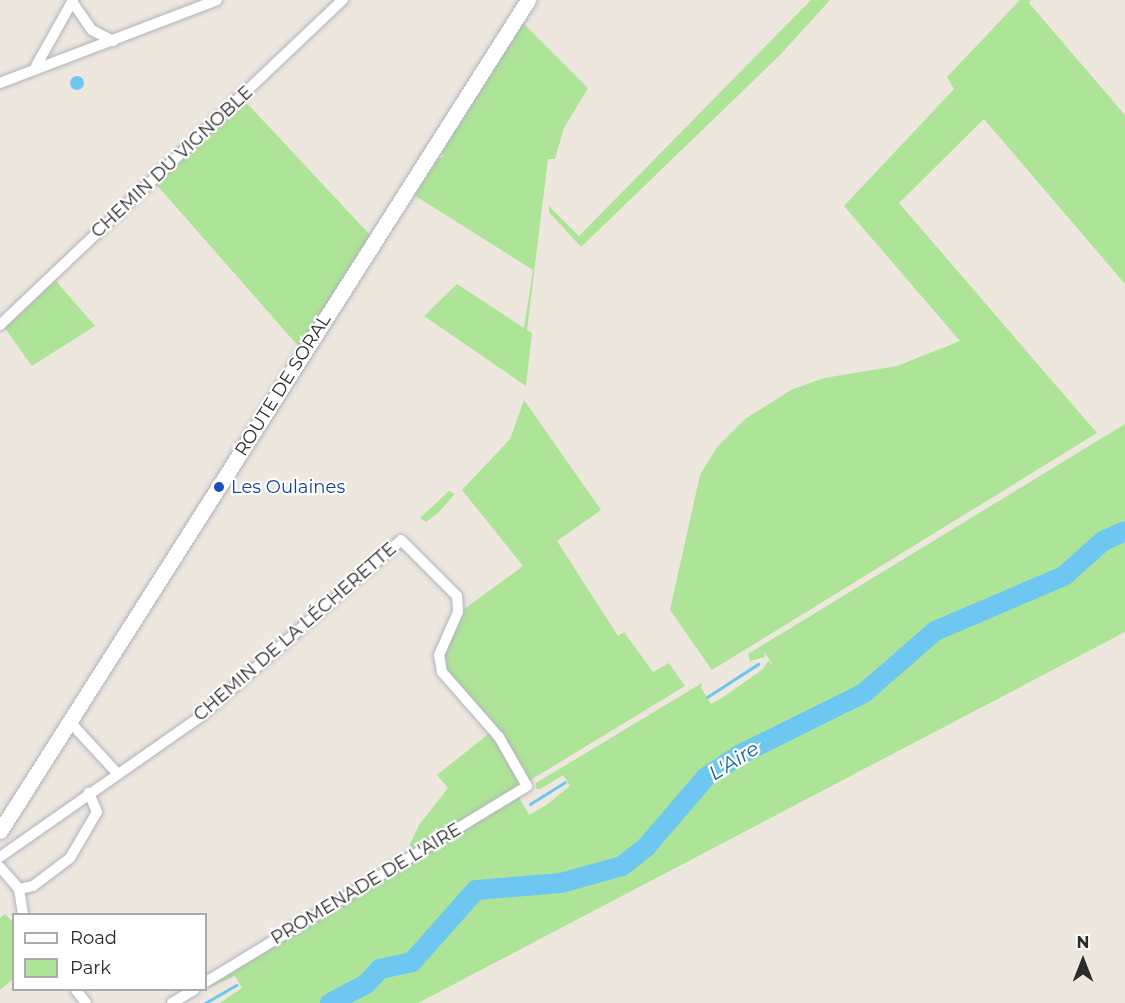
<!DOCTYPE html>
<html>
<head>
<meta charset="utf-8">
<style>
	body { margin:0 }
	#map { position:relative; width:1125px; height:1003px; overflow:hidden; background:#ede7dd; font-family:Montserrat,sans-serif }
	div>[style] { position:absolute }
	.green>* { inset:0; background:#aee498 }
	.water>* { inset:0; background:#6ec7f1 }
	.round { border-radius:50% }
	.stream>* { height:3px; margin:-1.5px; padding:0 1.5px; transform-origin:1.5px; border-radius:1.5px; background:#6ec7f1 }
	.river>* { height:20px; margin:-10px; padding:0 10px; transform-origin:10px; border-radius:10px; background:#6ec7f1 }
	.roads { filter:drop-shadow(0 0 2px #b1b2bf) drop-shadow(0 0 2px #b1b2bf) }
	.street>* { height:10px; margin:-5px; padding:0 5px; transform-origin:5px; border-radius:5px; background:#fff }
	.secondary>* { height:15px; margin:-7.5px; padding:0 7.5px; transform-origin:7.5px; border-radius:7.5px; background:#fff }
	.dots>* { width:16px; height:16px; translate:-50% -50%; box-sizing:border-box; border:3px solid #fff; border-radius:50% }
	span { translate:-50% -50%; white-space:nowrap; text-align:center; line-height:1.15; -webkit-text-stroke:4.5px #fff; paint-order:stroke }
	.street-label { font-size:18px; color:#2b2b2b }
	.transit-label { font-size:18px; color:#164399 }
	.left { translate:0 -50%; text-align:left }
	.water-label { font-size:20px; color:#0b649e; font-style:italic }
	.legend { position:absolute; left:12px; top:913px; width:195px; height:78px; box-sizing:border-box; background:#fff; border:2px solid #aaa; margin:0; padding:8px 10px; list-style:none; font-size:18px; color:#2b2b2b }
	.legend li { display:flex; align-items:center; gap:12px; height:30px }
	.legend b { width:30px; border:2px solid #aaa }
	.north { position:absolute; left:1053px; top:931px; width:60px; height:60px; -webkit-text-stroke:4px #fff; paint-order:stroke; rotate:0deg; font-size:16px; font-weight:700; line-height:24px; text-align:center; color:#2b2b2b }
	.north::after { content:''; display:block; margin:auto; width:21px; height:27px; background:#2b2b2b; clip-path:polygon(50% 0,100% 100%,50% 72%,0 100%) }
</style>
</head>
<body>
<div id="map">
	<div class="green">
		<div style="clip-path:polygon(811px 0,830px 0,781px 54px,581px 247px,549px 212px,549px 206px,579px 236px)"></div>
		<div style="clip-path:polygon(1020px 0,1031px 0,1029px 3px,1125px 115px,1125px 284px,984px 119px,899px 203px,1097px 433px,712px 670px,670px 610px,700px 475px,717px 447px,745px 419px,791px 390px,824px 378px,897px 366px,960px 341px,844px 206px,954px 89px,947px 77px)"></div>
		<div style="clip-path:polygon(523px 23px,588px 88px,564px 128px,555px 159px,548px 159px,527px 330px,532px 333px,526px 386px,424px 316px,457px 284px,524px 328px,533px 270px,414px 195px,437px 158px,443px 157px,442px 151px)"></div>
		<div style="clip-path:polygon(243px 99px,371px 236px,299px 347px,155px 183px)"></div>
		<div style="clip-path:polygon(55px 280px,95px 326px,32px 366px,4px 327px)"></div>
		<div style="clip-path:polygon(524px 400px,601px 510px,557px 541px,618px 636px,624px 632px,653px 672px,669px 663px,685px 686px,404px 857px,419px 825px,448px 788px,437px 775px,496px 728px,447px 672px,444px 652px,463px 610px,523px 566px,462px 490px,510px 439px)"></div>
		<div style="clip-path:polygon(1125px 424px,1125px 632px,418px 1003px,220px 1003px,242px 988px,235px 976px,208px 988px,206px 985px,521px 793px,520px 799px,529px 815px,545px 806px,570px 786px,563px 775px,540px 789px,536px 789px,536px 783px,702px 683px,701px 688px,711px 704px,725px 696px,763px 669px,768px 661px,773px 665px,764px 651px,765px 657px,750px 661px,748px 654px)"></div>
		<div style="clip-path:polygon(449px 491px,455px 494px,439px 512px,426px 522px,420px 518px)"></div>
		<div style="clip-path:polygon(5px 914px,13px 922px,13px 979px,0 990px,0 918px)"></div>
	</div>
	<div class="water">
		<div class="round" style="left:70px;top:76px;width:14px;height:14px"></div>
	</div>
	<div class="stream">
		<div style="left:707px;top:697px;width:61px;rotate:-32.9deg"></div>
		<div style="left:530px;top:804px;width:41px;rotate:-32.2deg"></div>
		<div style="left:205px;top:1003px;width:36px;rotate:-30deg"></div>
	</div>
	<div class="river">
		<div style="left:330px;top:1003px;width:41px;rotate:-27.8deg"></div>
		<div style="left:366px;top:984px;width:21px;rotate:-47deg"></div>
		<div style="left:380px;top:969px;width:33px;rotate:-12deg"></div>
		<div style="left:412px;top:962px;width:96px;rotate:-48.4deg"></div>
		<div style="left:476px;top:890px;width:85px;rotate:-4.7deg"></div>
		<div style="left:561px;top:883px;width:63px;rotate:-15.6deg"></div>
		<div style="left:622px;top:866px;width:31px;rotate:-38deg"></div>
		<div style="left:646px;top:847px;width:92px;rotate:-49.4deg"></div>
		<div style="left:706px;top:777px;width:42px;rotate:-33.3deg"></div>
		<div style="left:741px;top:754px;width:137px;rotate:-26.4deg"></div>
		<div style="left:864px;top:693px;width:94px;rotate:-41.1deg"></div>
		<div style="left:935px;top:631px;width:140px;rotate:-23.1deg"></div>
		<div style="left:1064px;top:576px;width:52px;rotate:-41.9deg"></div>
		<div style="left:1103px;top:541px;width:24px;rotate:-24deg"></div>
	</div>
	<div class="roads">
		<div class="street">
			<div style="left:73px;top:3px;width:33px;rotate:55deg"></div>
			<div style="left:92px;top:30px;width:24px;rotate:28deg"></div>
			<div style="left:36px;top:66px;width:76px;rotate:-60.7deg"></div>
			<div style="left:0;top:83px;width:232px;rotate:-20.9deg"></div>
			<div style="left:0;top:325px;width:473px;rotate:-43.5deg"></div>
			<div style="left:69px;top:721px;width:71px;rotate:47.3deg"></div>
			<div style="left:0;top:857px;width:246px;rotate:-35deg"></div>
			<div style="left:201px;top:716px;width:266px;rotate:-41.3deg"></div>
			<div style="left:401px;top:540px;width:79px;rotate:45deg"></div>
			<div style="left:457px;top:596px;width:16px;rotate:86deg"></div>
			<div style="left:458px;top:612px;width:47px;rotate:113.8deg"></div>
			<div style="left:439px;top:655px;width:17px;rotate:80deg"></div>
			<div style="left:442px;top:672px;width:86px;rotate:48.8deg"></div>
			<div style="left:499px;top:737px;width:56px;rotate:60.3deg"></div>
			<div style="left:527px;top:786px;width:376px;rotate:148.6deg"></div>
			<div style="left:0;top:867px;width:29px;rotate:49deg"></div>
			<div style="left:19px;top:889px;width:25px;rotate:81deg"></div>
			<div style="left:19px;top:889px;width:14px;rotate:-12deg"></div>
			<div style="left:33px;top:886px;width:46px;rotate:-37.1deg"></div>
			<div style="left:70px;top:858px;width:53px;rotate:-59.6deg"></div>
			<div style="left:97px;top:812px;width:21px;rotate:-113deg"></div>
			<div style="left:76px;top:990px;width:16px;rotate:52deg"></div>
			<div style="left:172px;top:1003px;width:26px;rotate:-31deg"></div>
		</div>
		<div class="secondary">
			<div style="left:0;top:831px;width:985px;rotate:-57.57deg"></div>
		</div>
	</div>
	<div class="dots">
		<div style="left:219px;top:487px;background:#1a4fb4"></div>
	</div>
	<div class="street-label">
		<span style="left:172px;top:162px;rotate:-43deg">CHEMIN DU VIGNOBLE</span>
		<span style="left:283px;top:385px;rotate:-58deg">ROUTE DE SORAL</span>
		<span style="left:295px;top:632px;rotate:-41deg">CHEMIN DE LA LÉCHERETTE</span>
		<span style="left:366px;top:884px;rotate:-31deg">PROMENADE DE L'AIRE</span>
	</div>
	<div class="transit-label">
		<span class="left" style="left:231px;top:487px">Les Oulaines</span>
	</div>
	<div class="water-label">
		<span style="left:734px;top:761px;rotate:-32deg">L'Aire</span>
	</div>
	<ul class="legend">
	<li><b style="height:8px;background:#fff"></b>Road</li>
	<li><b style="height:16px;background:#aee498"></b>Park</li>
	</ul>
	<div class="north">N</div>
</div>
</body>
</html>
